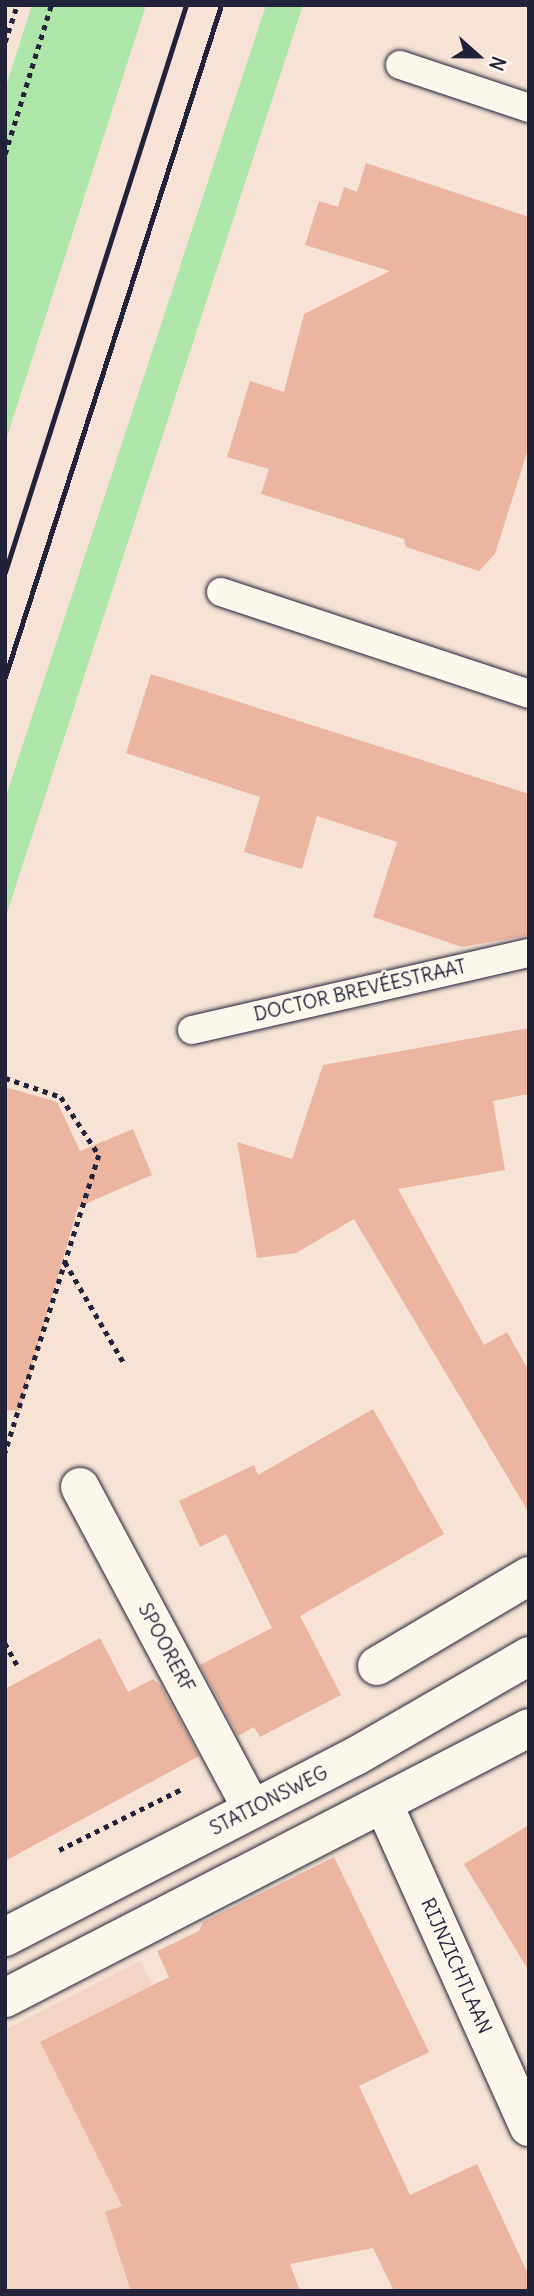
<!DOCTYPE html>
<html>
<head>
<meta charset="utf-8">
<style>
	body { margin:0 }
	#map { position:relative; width:534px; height:2296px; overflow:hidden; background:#f6e3d5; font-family:Delius,sans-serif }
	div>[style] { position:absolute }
	.built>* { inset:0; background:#f3d5c5 }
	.green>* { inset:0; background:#aee5a9 }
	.building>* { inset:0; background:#ebb5a0 }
	.path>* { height:4.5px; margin-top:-2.25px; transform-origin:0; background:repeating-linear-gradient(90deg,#22223b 0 5px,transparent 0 10px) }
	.roads { filter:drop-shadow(0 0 2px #22223b) drop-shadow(0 0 2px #22223b) }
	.service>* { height:28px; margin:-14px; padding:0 14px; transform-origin:14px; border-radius:14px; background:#fbf7ec }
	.minor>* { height:38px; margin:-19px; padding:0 19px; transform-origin:19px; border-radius:19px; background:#fbf7ec }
	.tertiary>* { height:38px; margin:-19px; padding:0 19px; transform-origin:19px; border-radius:19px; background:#fbf7ec }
	.rail>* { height:5px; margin:-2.5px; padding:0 2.5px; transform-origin:2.5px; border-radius:2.5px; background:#22223b }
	span { translate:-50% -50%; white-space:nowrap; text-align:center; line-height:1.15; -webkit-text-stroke:5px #fbf7ec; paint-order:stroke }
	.street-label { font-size:19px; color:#22223b }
	.frame { position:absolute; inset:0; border:7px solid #22223b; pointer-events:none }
	.north { position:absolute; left:443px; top:21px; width:70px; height:70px; -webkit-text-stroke:5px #fbf7ec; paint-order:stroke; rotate:111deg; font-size:19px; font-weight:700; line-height:28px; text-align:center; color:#22223b }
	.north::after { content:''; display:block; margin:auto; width:24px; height:32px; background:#22223b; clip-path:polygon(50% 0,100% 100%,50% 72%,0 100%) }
</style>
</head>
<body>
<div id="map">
	<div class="built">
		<div style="clip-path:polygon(140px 1961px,233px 2140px,241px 2291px,5px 2291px,5px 2030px)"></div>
	</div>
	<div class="green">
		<div style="clip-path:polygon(32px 5px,146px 5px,5px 443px,5px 89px)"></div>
		<div style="clip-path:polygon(266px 5px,303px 5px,5px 919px,5px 799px)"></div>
	</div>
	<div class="building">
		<div style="clip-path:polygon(366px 163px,529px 217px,529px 446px,495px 554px,479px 571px,406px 547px,404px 539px,261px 494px,269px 469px,227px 457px,250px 381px,284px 392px,304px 314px,390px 271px,305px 245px,319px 201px,338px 207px,344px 187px,357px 192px)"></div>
		<div style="clip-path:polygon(151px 674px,529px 794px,529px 935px,462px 947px,373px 917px,397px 842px,317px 816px,302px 869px,244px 852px,260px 797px,126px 753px)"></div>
		<div style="clip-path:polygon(529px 1028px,529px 1094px,493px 1101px,505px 1170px,398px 1189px,484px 1345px,507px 1332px,529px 1371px,529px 1513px,354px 1219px,296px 1253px,257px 1258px,237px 1142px,292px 1159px,323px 1065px)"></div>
		<div style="clip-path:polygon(5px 1087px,57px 1102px,80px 1151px,133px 1129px,152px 1175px,78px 1207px,19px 1411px,5px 1410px)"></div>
		<div style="clip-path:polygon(373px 1409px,444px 1534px,300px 1616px,341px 1695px,260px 1737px,254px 1727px,238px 1736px,200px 1665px,272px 1628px,226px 1534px,200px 1547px,179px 1501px,254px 1465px,258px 1475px)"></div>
		<div style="clip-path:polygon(100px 1638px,128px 1692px,153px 1679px,161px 1686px,199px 1756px,5px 1861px,5px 1689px)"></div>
		<div style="clip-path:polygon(529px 1825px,529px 1971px,464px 1864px)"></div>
		<div style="clip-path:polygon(334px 1857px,429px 2052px,359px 2086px,410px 2195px,477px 2164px,529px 2276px,529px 2291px,394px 2291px,373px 2248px,290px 2264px,300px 2291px,131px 2291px,105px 2212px,122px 2206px,40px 2042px,169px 1977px,157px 1951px,199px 1931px,203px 1922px)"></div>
	</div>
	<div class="path">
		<div style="left:5px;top:42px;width:39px;rotate:-72deg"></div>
		<div style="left:5px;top:154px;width:156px;rotate:-72.8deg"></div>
		<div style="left:5px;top:1078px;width:59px;rotate:18.7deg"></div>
		<div style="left:61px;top:1097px;width:69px;rotate:56.8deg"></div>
		<div style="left:99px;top:1155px;width:312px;rotate:107.5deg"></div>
		<div style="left:65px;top:1262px;width:117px;rotate:59.7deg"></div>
		<div style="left:5px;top:1643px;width:25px;rotate:61deg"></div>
		<div style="left:59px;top:1850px;width:137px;rotate:-26.4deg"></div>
	</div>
	<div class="roads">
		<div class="service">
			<div style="left:400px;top:65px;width:136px;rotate:18.4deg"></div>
			<div style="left:221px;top:592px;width:324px;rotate:18.3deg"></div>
			<div style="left:192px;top:1030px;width:346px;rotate:-12.9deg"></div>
		</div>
		<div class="minor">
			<div style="left:80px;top:1487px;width:365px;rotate:61.9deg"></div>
			<div style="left:377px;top:1666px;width:177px;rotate:-30.6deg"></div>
			<div style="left:384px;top:1805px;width:353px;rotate:65.8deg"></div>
			<div style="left:5px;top:1998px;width:589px;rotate:-27.26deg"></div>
		</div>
		<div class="tertiary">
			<div style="left:5px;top:1937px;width:395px;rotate:-27.3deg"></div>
			<div style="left:356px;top:1756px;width:200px;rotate:-30deg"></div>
		</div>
	</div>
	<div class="rail">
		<div style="left:5px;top:572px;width:595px;rotate:-72.3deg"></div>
		<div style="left:5px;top:677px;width:706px;rotate:-72.18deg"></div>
	</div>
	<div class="street-label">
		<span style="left:360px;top:991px;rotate:-13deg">DOCTOR BREVÉESTRAAT</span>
		<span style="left:166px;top:1648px;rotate:62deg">SPOORERF</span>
		<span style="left:269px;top:1801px;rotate:-27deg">STATIONSWEG</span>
		<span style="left:456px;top:1966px;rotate:66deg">RIJNZICHTLAAN</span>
	</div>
	<div class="frame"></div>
	<div class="north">N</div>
</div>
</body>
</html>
